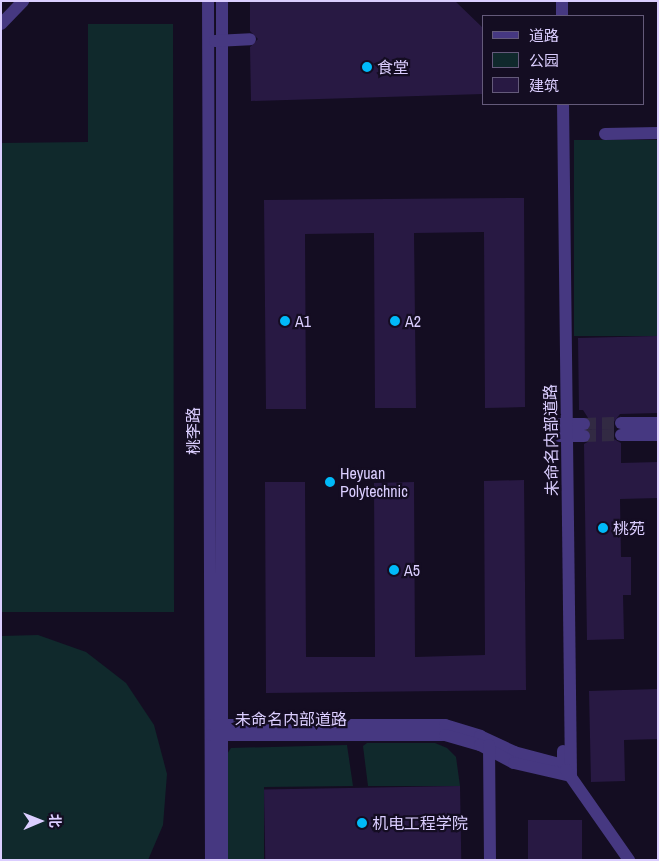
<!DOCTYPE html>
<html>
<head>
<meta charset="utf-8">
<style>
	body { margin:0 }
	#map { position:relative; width:659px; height:861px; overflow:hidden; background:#140d22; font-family:"Archivo Narrow","Noto Sans SC",sans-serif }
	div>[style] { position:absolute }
	.green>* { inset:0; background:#10292c; transform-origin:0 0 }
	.building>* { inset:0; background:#281943; transform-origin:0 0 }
	.minor-tunnel>* { height:12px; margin-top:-6px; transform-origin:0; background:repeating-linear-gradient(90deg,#322a43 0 12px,transparent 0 18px) }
	.minor>* { height:12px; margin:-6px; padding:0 6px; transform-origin:6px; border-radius:6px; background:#463881 }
	.dots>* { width:14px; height:14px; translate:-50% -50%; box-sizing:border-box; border:2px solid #140d22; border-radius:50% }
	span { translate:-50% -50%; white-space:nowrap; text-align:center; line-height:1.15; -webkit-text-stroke:4.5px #140d22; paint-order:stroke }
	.poi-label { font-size:16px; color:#dbceff }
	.left { translate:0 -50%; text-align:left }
	.street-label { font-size:16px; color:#dbceff }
	.frame { position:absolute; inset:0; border:2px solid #dbceff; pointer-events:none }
	.legend { position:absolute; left:482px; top:15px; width:162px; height:90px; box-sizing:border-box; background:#140d22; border:1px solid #645a7a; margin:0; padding:6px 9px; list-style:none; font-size:15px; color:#dbceff }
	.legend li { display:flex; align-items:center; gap:10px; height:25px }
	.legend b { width:25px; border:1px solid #645a7a }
	.north { position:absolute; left:15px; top:796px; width:50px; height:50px; -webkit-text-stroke:4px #140d22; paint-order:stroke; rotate:89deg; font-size:14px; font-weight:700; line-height:20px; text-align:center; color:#dbceff }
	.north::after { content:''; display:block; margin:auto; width:18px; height:22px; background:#dbceff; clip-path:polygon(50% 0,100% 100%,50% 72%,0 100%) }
</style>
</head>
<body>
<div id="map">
	<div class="green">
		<div style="clip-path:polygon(88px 24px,173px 24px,174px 612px,1px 612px,1px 143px,88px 142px)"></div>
		<div style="left:658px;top:140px;width:196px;height:84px;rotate:90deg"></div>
		<div style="clip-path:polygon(38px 635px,86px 652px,126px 683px,154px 725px,167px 774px,163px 825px,148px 860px,1px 860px,1px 636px)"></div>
		<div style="clip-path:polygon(367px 743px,435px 743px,447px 748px,456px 757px,460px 786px,368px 786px,363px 746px)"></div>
		<div style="clip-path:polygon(347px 745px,353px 786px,264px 787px,264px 860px,225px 860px,225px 757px,231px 748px)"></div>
	</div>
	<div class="building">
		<div style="clip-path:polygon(250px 1px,455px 1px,483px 28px,483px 94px,251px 101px,250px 47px,258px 39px,250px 31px)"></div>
		<div style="clip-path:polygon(524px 198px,525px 407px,485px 408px,484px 232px,414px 233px,416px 408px,375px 408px,374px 233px,305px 234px,306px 409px,266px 409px,264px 200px)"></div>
		<div style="clip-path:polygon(658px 336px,658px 413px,620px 414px,613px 423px,614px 439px,621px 443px,621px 463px,658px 462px,658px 498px,620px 499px,621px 557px,631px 557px,631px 595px,623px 595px,624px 639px,587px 640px,584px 444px,591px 440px,592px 424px,583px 410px,579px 410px,578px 338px)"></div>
		<div style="clip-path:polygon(524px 480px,526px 690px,266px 693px,265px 482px,305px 482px,306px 657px,375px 657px,374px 483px,414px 482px,415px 657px,485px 655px,484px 481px)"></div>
		<div style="clip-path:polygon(658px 689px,658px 739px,624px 740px,625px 781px,591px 782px,589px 691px)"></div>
		<div style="left:460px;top:786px;width:74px;height:196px;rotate:89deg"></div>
		<div style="left:528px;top:820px;width:54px;height:40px"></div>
	</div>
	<div class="minor-tunnel">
		<div style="left:584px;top:424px;width:37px;rotate:-2deg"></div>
		<div style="left:584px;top:436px;width:37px;rotate:-2deg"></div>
	</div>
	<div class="minor">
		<div style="left:208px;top:1px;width:859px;rotate:89.8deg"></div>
		<div style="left:222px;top:1px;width:859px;rotate:90deg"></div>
		<div style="left:562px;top:1px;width:15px;rotate:90deg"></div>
		<div style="left:1px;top:24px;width:32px;rotate:-46deg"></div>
		<div style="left:215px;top:41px;width:35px;rotate:-3deg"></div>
		<div style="left:605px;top:134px;width:53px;rotate:-1.1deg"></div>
		<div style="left:621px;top:423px;width:37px"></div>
		<div style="left:559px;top:424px;width:25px"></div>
		<div style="left:621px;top:435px;width:37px"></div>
		<div style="left:559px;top:436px;width:25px"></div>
		<div style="left:211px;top:725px;width:234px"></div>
		<div style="left:445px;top:725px;width:37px;rotate:17deg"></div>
		<div style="left:480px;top:736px;width:38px;rotate:25deg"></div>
		<div style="left:514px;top:752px;width:51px;rotate:14.9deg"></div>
		<div style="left:563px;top:765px;width:14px;rotate:-90deg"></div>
		<div style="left:211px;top:735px;width:234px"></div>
		<div style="left:445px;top:735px;width:36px;rotate:16deg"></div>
		<div style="left:480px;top:745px;width:38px;rotate:28deg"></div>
		<div style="left:514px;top:763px;width:58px;rotate:12.8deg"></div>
		<div style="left:571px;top:776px;width:672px;rotate:-90.68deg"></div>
		<div style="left:489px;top:745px;width:115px;rotate:89.5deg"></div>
		<div style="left:566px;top:770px;width:110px;rotate:55deg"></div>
	</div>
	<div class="dots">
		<div style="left:367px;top:67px;background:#00baf9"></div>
		<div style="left:285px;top:321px;background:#00baf9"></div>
		<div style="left:395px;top:321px;background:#00baf9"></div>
		<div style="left:330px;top:482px;background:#00baf9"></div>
		<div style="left:603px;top:528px;background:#00baf9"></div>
		<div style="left:394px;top:570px;background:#00baf9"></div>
		<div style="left:362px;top:823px;background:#00baf9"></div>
	</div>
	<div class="poi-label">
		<span class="left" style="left:377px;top:67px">食堂</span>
		<span class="left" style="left:295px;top:321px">A1</span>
		<span class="left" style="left:405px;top:321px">A2</span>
		<span class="left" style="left:340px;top:482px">Heyuan<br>Polytechnic</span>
		<span class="left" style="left:613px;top:528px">桃苑</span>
		<span class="left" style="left:404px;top:570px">A5</span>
		<span class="left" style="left:372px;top:823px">机电工程学院</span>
	</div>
	<div class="street-label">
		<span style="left:193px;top:431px;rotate:-90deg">桃李路</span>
		<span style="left:551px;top:440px;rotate:-91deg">未命名内部道路</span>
		<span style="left:291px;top:719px">未命名内部道路</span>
	</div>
	<div class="frame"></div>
	<ul class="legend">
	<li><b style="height:6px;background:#463881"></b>道路</li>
	<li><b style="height:14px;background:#10292c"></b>公园</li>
	<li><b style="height:14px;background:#281943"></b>建筑</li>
	</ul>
	<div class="north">北</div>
</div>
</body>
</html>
